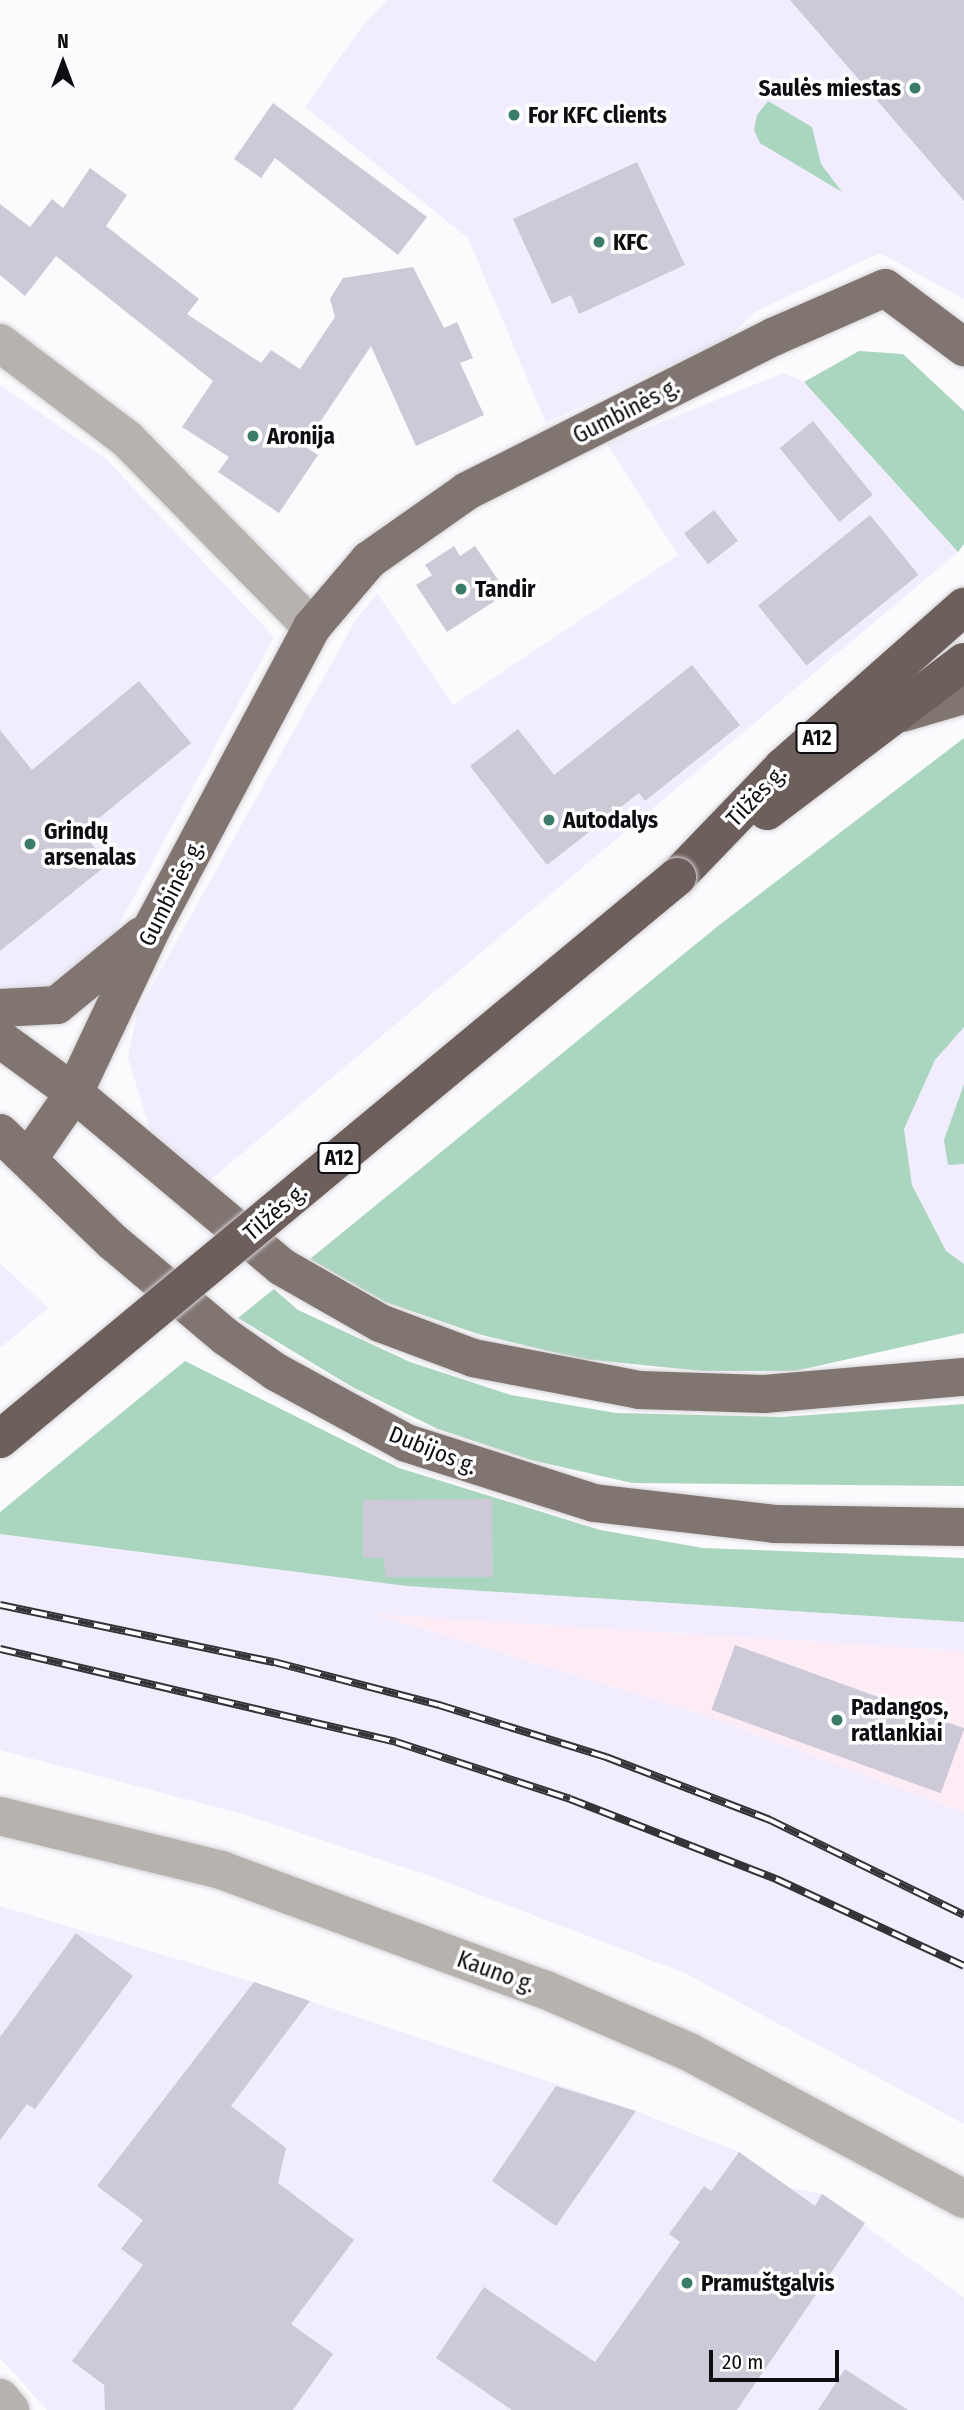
<!DOCTYPE html>
<html>
<head>
<meta charset="utf-8">
<style>
	body { margin:0 }
	#map { position:relative; width:964px; height:2410px; overflow:hidden; background:#fbfafd; font-family:"Fira Sans Condensed",sans-serif }
	div>[style] { position:absolute }
	.built>* { inset:0; background:#f1edfe }
	.industrial>* { inset:0; background:#fdebf6 }
	.green>* { inset:0; background:#aad5be }
	.building>* { inset:0; background:#cdcad7; transform-origin:0 0 }
	.roads { filter:drop-shadow(0 0 2px #d5d4d7) drop-shadow(0 0 2px #d5d4d7) }
	.minor>* { height:38px; margin:-19px; padding:0 19px; transform-origin:19px; border-radius:19px; background:#b8b2af }
	.major>* { height:38px; margin:-19px; padding:0 19px; transform-origin:19px; border-radius:19px; background:#817571 }
	.highway>* { height:38px; margin:-19px; padding:0 19px; transform-origin:19px; border-radius:19px; background:#6d5f5b }
	.rail>* { height:8px; margin-top:-4px; transform-origin:0; background:repeating-linear-gradient(90deg,#fff 0 16px,#343338 0 32px); box-sizing:border-box; border-block:2px solid #343338 }
	.bridges { filter:drop-shadow(0 0 2px #d5d4d7) drop-shadow(0 0 2px #d5d4d7) }
	.highway-bridge>* { height:38px; margin:-19px; padding:0 19px; transform-origin:19px; border-radius:19px; background:#6d5f5b }
	.dots>* { width:19px; height:19px; translate:-50% -50%; box-sizing:border-box; border:4px solid #fff; border-radius:50% }
	span { translate:-50% -50%; white-space:nowrap; text-align:center; line-height:1.15; -webkit-text-stroke:7px #fff; paint-order:stroke }
	.shield-label span { padding:2px 5px; background:#fff; border:2px solid; border-radius:5px; -webkit-text-stroke-width:0 }
	.shield-label { font-size:21px; color:#0e0d12; font-weight:700 }
	.poi-label { font-size:23px; color:#0e0d12; font-weight:700 }
	.right { translate:-100% -50%; text-align:right }
	.left { translate:0 -50%; text-align:left }
	.street-label { font-size:23px; color:#0e0d12 }
	.north { position:absolute; left:28px; top:28px; width:70px; height:70px; -webkit-text-stroke:5px #fff; paint-order:stroke; rotate:0deg; font-size:19px; font-weight:700; line-height:28px; text-align:center; color:#0e0d12 }
	.north::after { content:''; display:block; margin:auto; width:24px; height:32px; background:#0e0d12; clip-path:polygon(50% 0,100% 100%,50% 72%,0 100%) }
	.scale { position:absolute; left:709px; top:2350px; width:130px; height:32px; box-sizing:border-box; border:4px solid #0e0d12; border-top:0; padding-left:9px; font-size:21px; line-height:24px; white-space:nowrap; color:#0e0d12; -webkit-text-stroke:5px #fff; paint-order:stroke }
</style>
</head>
<body>
<div id="map">
	<div class="built">
		<div style="clip-path:polygon(388px 0,964px 0,964px 299px,880px 253px,756px 311px,728px 338px,546px 423px,468px 238px,305px 107px,363px 25px)"></div>
		<div style="clip-path:polygon(783px 373px,804px 382px,958px 552px,209px 1181px,150px 1129px,128px 1058px,137px 1012px,354px 623px,377px 593px,453px 705px,678px 555px,607px 444px)"></div>
		<div style="clip-path:polygon(0 385px,106px 459px,274px 637px,115px 932px,88px 968px,50px 995px,0 993px)"></div>
		<div style="clip-path:polygon(964px 1027px,964px 1264px,946px 1252px,912px 1184px,904px 1129px,935px 1060px)"></div>
		<div style="clip-path:polygon(0 1263px,48px 1308px,0 1348px)"></div>
		<div style="clip-path:polygon(0 1534px,407px 1586px,964px 1622px,964px 1651px,378px 1615px,702px 1714px,964px 1812px,964px 2124px,685px 1973px,425px 1874px,246px 1815px,0 1750px)"></div>
		<div style="clip-path:polygon(0 1906px,254px 1982px,636px 2111px,739px 2152px,790px 2188px,822px 2194px,964px 2298px,964px 2410px,47px 2410px,0 2358px)"></div>
	</div>
	<div class="industrial">
		<div style="clip-path:polygon(374px 1614px,964px 1651px,964px 1812px,702px 1714px)"></div>
	</div>
	<div class="green">
		<div style="clip-path:polygon(768px 101px,812px 127px,821px 164px,842px 192px,760px 143px,754px 130px,757px 115px)"></div>
		<div style="clip-path:polygon(859px 351px,903px 354px,964px 411px,964px 544px,958px 552px,804px 382px)"></div>
		<div style="clip-path:polygon(964px 738px,964px 1027px,935px 1060px,904px 1129px,912px 1185px,946px 1251px,964px 1264px,964px 1333px,795px 1371px,703px 1371px,582px 1359px,478px 1334px,385px 1302px,310px 1259px,718px 926px)"></div>
		<div style="clip-path:polygon(964px 1084px,964px 1164px,948px 1165px,944px 1140px)"></div>
		<div style="clip-path:polygon(274px 1289px,298px 1310px,410px 1362px,511px 1395px,616px 1413px,782px 1417px,964px 1404px,964px 1486px,632px 1483px,531px 1460px,438px 1429px,354px 1388px,238px 1318px)"></div>
		<div style="clip-path:polygon(185px 1361px,399px 1468px,600px 1530px,703px 1548px,964px 1558px,964px 1622px,407px 1586px,0 1534px,0 1512px)"></div>
	</div>
	<div class="building">
		<div style="clip-path:polygon(790px 0,964px 0,964px 201px)"></div>
		<div style="clip-path:polygon(273px 103px,427px 217px,398px 255px,275px 158px,261px 178px,234px 159px)"></div>
		<div style="clip-path:polygon(637px 162px,685px 265px,579px 314px,571px 295px,552px 304px,513px 219px)"></div>
		<div style="clip-path:polygon(90px 168px,127px 195px,106px 226px,199px 299px,187px 314px,261px 363px,271px 350px,300px 369px,335px 317px,330px 299px,343px 278px,413px 267px,444px 328px,457px 322px,473px 358px,460px 363px,484px 415px,416px 446px,371px 346px,304px 446px,318px 455px,279px 513px,218px 472px,229px 457px,182px 427px,213px 381px,56px 256px,25px 296px,0 275px,0 204px,30px 227px,52px 199px,63px 208px)"></div>
		<div style="left:813px;top:421px;width:95px;height:43px;rotate:51deg"></div>
		<div style="left:714px;top:510px;width:39px;height:38px;rotate:52deg"></div>
		<div style="left:870px;top:515px;width:77px;height:144px;rotate:51deg"></div>
		<div style="clip-path:polygon(454px 546px,460px 556px,475px 546px,507px 593px,447px 632px,416px 585px,432px 575px,425px 565px)"></div>
		<div style="clip-path:polygon(692px 665px,740px 725px,645px 801px,639px 793px,547px 865px,470px 766px,518px 729px,554px 775px)"></div>
		<div style="clip-path:polygon(139px 681px,191px 743px,82px 832px,108px 864px,0 951px,0 730px,32px 770px)"></div>
		<div style="clip-path:polygon(492px 1499px,493px 1577px,385px 1577px,384px 1558px,363px 1558px,363px 1500px)"></div>
		<div style="left:735px;top:1645px;width:244px;height:69px;rotate:20deg"></div>
		<div style="clip-path:polygon(76px 1933px,133px 1976px,35px 2109px,27px 2104px,0 2140px,0 2037px)"></div>
		<div style="clip-path:polygon(254px 1982px,310px 2001px,231px 2106px,286px 2148px,278px 2183px,354px 2240px,291px 2324px,333px 2354px,293px 2410px,105px 2410px,104px 2385px,72px 2361px,143px 2265px,121px 2249px,143px 2220px,97px 2186px)"></div>
		<div style="clip-path:polygon(556px 2086px,636px 2111px,556px 2226px,492px 2181px)"></div>
		<div style="clip-path:polygon(739px 2152px,815px 2206px,822px 2194px,865px 2223px,737px 2410px,512px 2410px,436px 2358px,484px 2287px,595px 2362px,680px 2242px,669px 2234px,704px 2186px,711px 2191px)"></div>
		<div style="clip-path:polygon(845px 2369px,908px 2410px,818px 2410px)"></div>
	</div>
	<div class="roads">
		<div class="minor">
			<div style="left:0;top:343px;width:159px;rotate:37.1deg"></div>
			<div style="left:127px;top:439px;width:264px;rotate:45.5deg"></div>
			<div style="left:0;top:1816px;width:228px;rotate:13.7deg"></div>
			<div style="left:221px;top:1870px;width:346px;rotate:20.3deg"></div>
			<div style="left:546px;top:1990px;width:156px;rotate:23.4deg"></div>
			<div style="left:689px;top:2052px;width:312px;rotate:28.1deg"></div>
			<div style="left:0;top:2398px;width:16px;rotate:50deg"></div>
		</div>
		<div class="major">
			<div style="left:902px;top:713px;width:65px;rotate:-16.2deg"></div>
			<div style="left:0;top:1008px;width:57px;rotate:-3deg"></div>
			<div style="left:57px;top:1005px;width:109px;rotate:-39.4deg"></div>
			<div style="left:0;top:1039px;width:92px;rotate:36.1deg"></div>
			<div style="left:74px;top:1093px;width:271px;rotate:39.9deg"></div>
			<div style="left:282px;top:1267px;width:113px;rotate:29.7deg"></div>
			<div style="left:380px;top:1323px;width:99px;rotate:20.6deg"></div>
			<div style="left:473px;top:1358px;width:169px;rotate:10.9deg"></div>
			<div style="left:639px;top:1390px;width:125px;rotate:1.8deg"></div>
			<div style="left:764px;top:1394px;width:201px;rotate:-4.9deg"></div>
			<div style="left:0;top:1133px;width:157px;rotate:44deg"></div>
			<div style="left:113px;top:1242px;width:148px;rotate:40.1deg"></div>
			<div style="left:226px;top:1337px;width:61px;rotate:35deg"></div>
			<div style="left:276px;top:1372px;width:148px;rotate:28.6deg"></div>
			<div style="left:406px;top:1443px;width:197px;rotate:17.7deg"></div>
			<div style="left:594px;top:1503px;width:182px;rotate:6.6deg"></div>
			<div style="left:775px;top:1524px;width:189px;rotate:0.9deg"></div>
			<div style="left:29px;top:1158px;width:79px;rotate:-55.3deg"></div>
			<div style="left:74px;top:1093px;width:185px;rotate:-64.7deg"></div>
			<div style="left:153px;top:926px;width:339px;rotate:-62deg"></div>
			<div style="left:312px;top:627px;width:88px;rotate:-49.6deg"></div>
			<div style="left:369px;top:560px;width:120px;rotate:-35.1deg"></div>
			<div style="left:467px;top:491px;width:343px;rotate:-26.7deg"></div>
			<div style="left:773px;top:337px;width:122px;rotate:-23.6deg"></div>
			<div style="left:885px;top:288px;width:99px;rotate:36.8deg"></div>
		</div>
		<div class="highway">
			<div style="left:767px;top:811px;width:247px;rotate:-37.1deg"></div>
			<div style="left:677px;top:877px;width:153px;rotate:-46.1deg"></div>
			<div style="left:783px;top:767px;width:242px;rotate:-41.5deg"></div>
		</div>
	</div>
	<div class="rail">
		<div style="left:0;top:1605px;width:280px;rotate:11.8deg"></div>
		<div style="left:274px;top:1662px;width:171px;rotate:14.6deg"></div>
		<div style="left:439px;top:1705px;width:175px;rotate:17.3deg"></div>
		<div style="left:606px;top:1757px;width:176px;rotate:21deg"></div>
		<div style="left:770px;top:1820px;width:216px;rotate:26.1deg"></div>
		<div style="left:0;top:1649px;width:407px;rotate:13.2deg"></div>
		<div style="left:396px;top:1742px;width:183px;rotate:18.1deg"></div>
		<div style="left:570px;top:1799px;width:221px;rotate:21.2deg"></div>
		<div style="left:776px;top:1879px;width:207px;rotate:24.8deg"></div>
	</div>
	<div class="bridges">
		<div class="highway-bridge">
			<div style="left:0;top:1439px;width:880px;rotate:-39.7deg"></div>
		</div>
	</div>
	<div class="dots">
		<div style="left:915px;top:88px;background:#3b7b6a"></div>
		<div style="left:514px;top:115px;background:#3b7b6a"></div>
		<div style="left:599px;top:242px;background:#3b7b6a"></div>
		<div style="left:253px;top:436px;background:#3b7b6a"></div>
		<div style="left:461px;top:589px;background:#3b7b6a"></div>
		<div style="left:549px;top:820px;background:#3b7b6a"></div>
		<div style="left:30px;top:844px;background:#3b7b6a"></div>
		<div style="left:837px;top:1720px;background:#3b7b6a"></div>
		<div style="left:687px;top:2283px;background:#3b7b6a"></div>
	</div>
	<div class="shield-label">
		<span style="left:817px;top:738px">A12</span>
		<span style="left:339px;top:1158px">A12</span>
	</div>
	<div class="poi-label">
		<span class="right" style="left:901px;top:88px">Saulės miestas</span>
		<span class="left" style="left:528px;top:115px">For KFC clients</span>
		<span class="left" style="left:613px;top:242px">KFC</span>
		<span class="left" style="left:267px;top:436px">Aronija</span>
		<span class="left" style="left:475px;top:589px">Tandir</span>
		<span class="left" style="left:563px;top:820px">Autodalys</span>
		<span class="left" style="left:44px;top:844px">Grindų<br>arsenalas</span>
		<span class="left" style="left:851px;top:1720px">Padangos,<br>ratlankiai</span>
		<span class="left" style="left:701px;top:2283px">Pramuštgalvis</span>
	</div>
	<div class="street-label">
		<span style="left:626px;top:411px;rotate:-27deg">Gumbinės g.</span>
		<span style="left:756px;top:796px;rotate:-46deg">Tilžės g.</span>
		<span style="left:171px;top:893px;rotate:-63deg">Gumbinės g.</span>
		<span style="left:275px;top:1212px;rotate:-40deg">Tilžės g.</span>
		<span style="left:433px;top:1450px;rotate:22deg">Dubijos g.</span>
		<span style="left:496px;top:1972px;rotate:20deg">Kauno g.</span>
	</div>
	<div class="north">N</div>
	<div class="scale">20 m</div>
</div>
</body>
</html>
